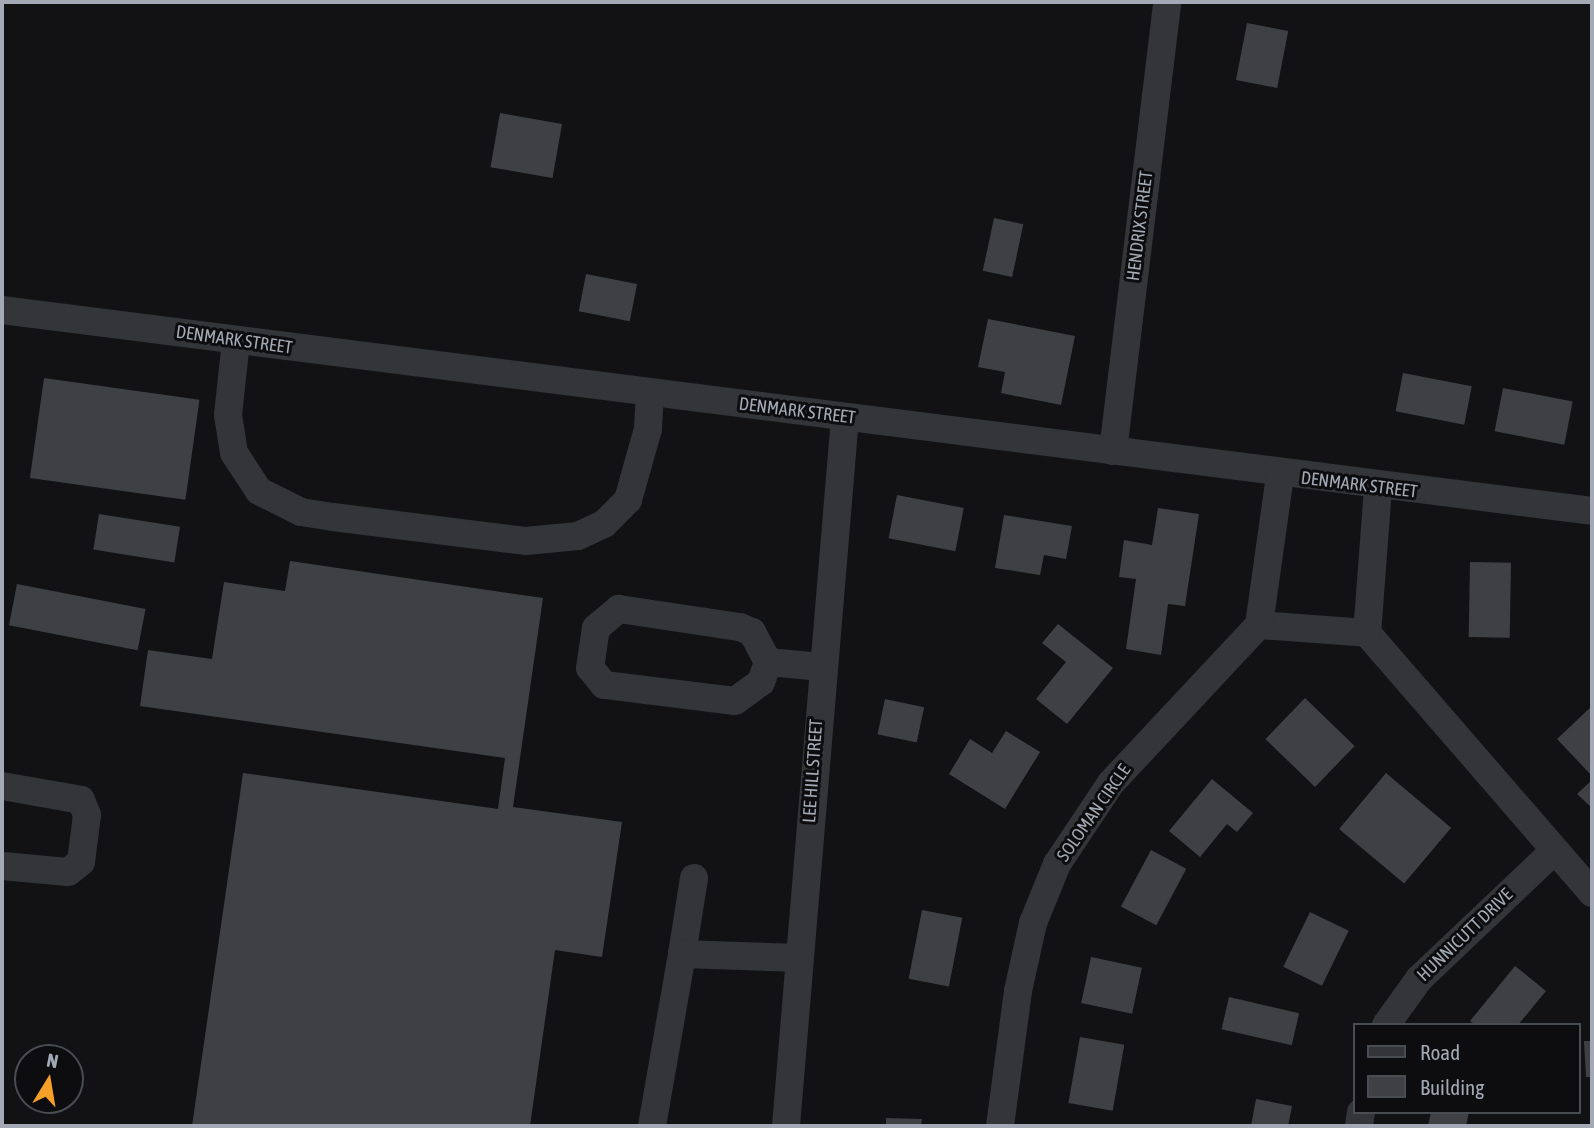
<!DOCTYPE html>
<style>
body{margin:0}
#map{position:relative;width:1594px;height:1128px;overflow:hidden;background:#121214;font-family:"Asap Condensed",sans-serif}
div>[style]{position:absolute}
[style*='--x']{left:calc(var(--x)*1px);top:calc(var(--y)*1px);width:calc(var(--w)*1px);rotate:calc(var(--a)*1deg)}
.building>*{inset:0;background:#3e4044;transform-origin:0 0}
.minor>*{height:28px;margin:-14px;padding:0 14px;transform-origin:14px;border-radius:14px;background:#333539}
span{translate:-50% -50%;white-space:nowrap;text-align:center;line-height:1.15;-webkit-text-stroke:6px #0d0d0f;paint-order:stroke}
.street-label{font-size:18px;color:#a3aab5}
.frame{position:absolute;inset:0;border:4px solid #a3aab5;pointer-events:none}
.legend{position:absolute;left:1353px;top:1023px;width:228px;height:91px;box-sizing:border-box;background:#0d0d0f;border:2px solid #494c51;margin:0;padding:9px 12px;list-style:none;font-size:21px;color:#a3aab5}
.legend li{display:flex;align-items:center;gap:14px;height:35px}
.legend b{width:35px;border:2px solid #494c51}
.north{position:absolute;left:14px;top:1044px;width:70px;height:70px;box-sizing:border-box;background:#0d0d0f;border:2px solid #494c51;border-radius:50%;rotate:11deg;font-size:19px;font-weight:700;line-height:28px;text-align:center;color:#a3aab5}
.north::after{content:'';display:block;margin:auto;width:24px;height:32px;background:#f6a028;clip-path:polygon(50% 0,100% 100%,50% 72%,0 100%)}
</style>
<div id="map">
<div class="building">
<i style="left:1247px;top:23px;width:42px;height:58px;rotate:11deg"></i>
<i style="left:500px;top:113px;width:63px;height:55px;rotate:10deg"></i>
<i style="left:994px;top:218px;width:30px;height:54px;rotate:12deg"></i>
<i style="left:586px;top:274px;width:52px;height:38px;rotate:11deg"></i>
<i style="clip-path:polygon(988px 319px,1075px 336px,1061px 405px,1001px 393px,1005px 372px,978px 367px)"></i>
<i style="left:1403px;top:373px;width:70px;height:39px;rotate:11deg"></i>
<i style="left:44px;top:378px;width:157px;height:101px;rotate:8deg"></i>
<i style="left:1503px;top:388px;width:71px;height:44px;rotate:11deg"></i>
<i style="left:897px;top:495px;width:68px;height:44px;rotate:11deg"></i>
<i style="clip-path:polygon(1158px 508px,1199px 514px,1185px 606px,1168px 604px,1161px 655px,1126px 649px,1136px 579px,1119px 577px,1124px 540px,1152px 545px)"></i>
<i style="left:99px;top:514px;width:82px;height:36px;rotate:9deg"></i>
<i style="clip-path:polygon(1004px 515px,1072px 526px,1066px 559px,1044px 555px,1040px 575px,995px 568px)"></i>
<i style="clip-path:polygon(290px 561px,543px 598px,513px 807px,622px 822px,602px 957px,555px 950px,530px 1126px,192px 1126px,243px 773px,498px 809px,505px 758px,140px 706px,148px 650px,212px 659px,224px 582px,285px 591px)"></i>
<i style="left:1470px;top:562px;width:41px;height:75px;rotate:1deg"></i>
<i style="left:17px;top:584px;width:131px;height:42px;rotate:11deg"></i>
<i style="clip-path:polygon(1058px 624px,1113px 668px,1067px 724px,1036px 699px,1066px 662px,1042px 643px)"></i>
<i style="left:1305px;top:698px;width:69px;height:57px;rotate:44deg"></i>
<i style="left:885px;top:699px;width:40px;height:36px;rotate:12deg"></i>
<i style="clip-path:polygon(1592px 706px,1592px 776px,1557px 739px)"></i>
<i style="clip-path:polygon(1006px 731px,1040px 752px,1005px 809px,949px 774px,970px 739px,992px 753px)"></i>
<i style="left:1386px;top:773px;width:85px;height:73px;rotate:40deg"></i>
<i style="clip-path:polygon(1212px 779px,1253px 813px,1237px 832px,1227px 824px,1200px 857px,1169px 831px)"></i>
<i style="clip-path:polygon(1592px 780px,1592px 806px,1591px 807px,1577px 794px)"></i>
<i style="left:1151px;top:850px;width:40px;height:64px;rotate:28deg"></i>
<i style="left:922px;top:910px;width:41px;height:70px;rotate:11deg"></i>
<i style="left:1310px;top:912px;width:43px;height:61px;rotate:26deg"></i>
<i style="left:1091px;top:957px;width:52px;height:47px;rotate:12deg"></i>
<i style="clip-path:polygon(1515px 966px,1546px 991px,1518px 1025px,1475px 1025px,1470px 1021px)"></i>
<i style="left:1229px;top:997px;width:72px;height:33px;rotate:13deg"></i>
<i style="left:1080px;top:1037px;width:45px;height:67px;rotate:10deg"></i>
<i style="clip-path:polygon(1584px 1041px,1592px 1041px,1592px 1077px,1586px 1077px)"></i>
<i style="clip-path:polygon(1256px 1099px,1292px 1106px,1288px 1126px,1251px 1126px)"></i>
<i style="clip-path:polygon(1431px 1112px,1469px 1112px,1466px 1126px,1428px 1126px)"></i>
<i style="clip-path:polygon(886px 1118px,922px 1119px,921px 1126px,886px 1126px)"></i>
</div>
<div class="minor">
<i style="--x:2;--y:310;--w:1603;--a:7.2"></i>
<i style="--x:236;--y:341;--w:74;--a:96.2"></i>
<i style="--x:228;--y:415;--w:38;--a:81"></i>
<i style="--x:234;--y:453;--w:45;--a:56.7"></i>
<i style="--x:259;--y:491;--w:47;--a:26.6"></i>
<i style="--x:301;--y:512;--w:32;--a:9"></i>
<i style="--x:333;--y:517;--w:194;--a:7.1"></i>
<i style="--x:526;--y:541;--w:52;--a:-5.5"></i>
<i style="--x:578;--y:536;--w:29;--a:-25"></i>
<i style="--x:604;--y:524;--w:34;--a:-45"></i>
<i style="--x:628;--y:500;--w:74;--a:-74.3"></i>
<i style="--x:648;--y:429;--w:36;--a:-87"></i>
<i style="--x:1113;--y:451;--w:452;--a:-83.1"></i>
<i style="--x:1378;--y:488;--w:145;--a:94.3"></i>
<i style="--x:1367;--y:633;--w:344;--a:49.1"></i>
<i style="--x:1259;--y:625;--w:108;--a:4.2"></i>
<i style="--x:768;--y:662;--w:21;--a:109"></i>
<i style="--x:761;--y:682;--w:32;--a:144"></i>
<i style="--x:735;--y:701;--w:132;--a:-173"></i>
<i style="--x:604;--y:685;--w:22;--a:-129"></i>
<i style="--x:590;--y:668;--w:40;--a:-81.5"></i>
<i style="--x:596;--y:628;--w:30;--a:-40"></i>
<i style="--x:619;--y:609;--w:122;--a:8.5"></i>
<i style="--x:740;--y:627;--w:13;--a:23"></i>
<i style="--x:752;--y:632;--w:34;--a:62"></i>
<i style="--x:768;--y:662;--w:54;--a:5.3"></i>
<i style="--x:2;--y:786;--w:80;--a:10"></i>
<i style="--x:81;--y:800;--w:16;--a:68"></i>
<i style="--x:87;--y:815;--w:47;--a:97.3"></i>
<i style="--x:81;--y:862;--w:16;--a:142"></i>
<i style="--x:68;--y:872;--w:66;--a:-174.8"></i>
<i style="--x:682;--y:954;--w:77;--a:-81"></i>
<i style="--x:1386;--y:1025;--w:57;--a:-54.3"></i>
<i style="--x:1419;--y:979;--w:185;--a:-43.5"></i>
<i style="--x:652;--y:1126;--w:175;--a:-80.1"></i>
<i style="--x:682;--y:954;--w:117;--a:2"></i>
<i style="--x:786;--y:1126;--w:711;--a:-85.24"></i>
<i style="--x:1000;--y:1126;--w:136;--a:-82.4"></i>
<i style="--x:1018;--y:991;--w:70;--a:-77.6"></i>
<i style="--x:1033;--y:923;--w:64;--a:-67.9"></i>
<i style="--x:1057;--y:864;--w:97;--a:-56.3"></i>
<i style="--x:1111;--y:783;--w:216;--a:-46.9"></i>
<i style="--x:1259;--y:625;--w:151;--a:-82"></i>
<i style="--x:1359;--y:1126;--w:14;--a:-82"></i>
</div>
<div class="street-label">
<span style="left:1140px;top:226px;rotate:-83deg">HENDRIX STREET</span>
<span style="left:234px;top:340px;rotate:8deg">DENMARK STREET</span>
<span style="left:797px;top:411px;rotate:7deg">DENMARK STREET</span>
<span style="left:1359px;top:485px;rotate:7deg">DENMARK STREET</span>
<span style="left:813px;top:771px;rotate:-86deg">LEE HILL STREET</span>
<span style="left:1094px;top:813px;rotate:-55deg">SOLOMAN CIRCLE</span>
<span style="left:1465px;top:935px;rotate:-44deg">HUNNICUTT DRIVE</span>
</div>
<div class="frame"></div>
<ul class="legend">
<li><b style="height:9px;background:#333539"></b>Road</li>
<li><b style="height:19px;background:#3e4044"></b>Building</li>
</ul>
<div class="north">N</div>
</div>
